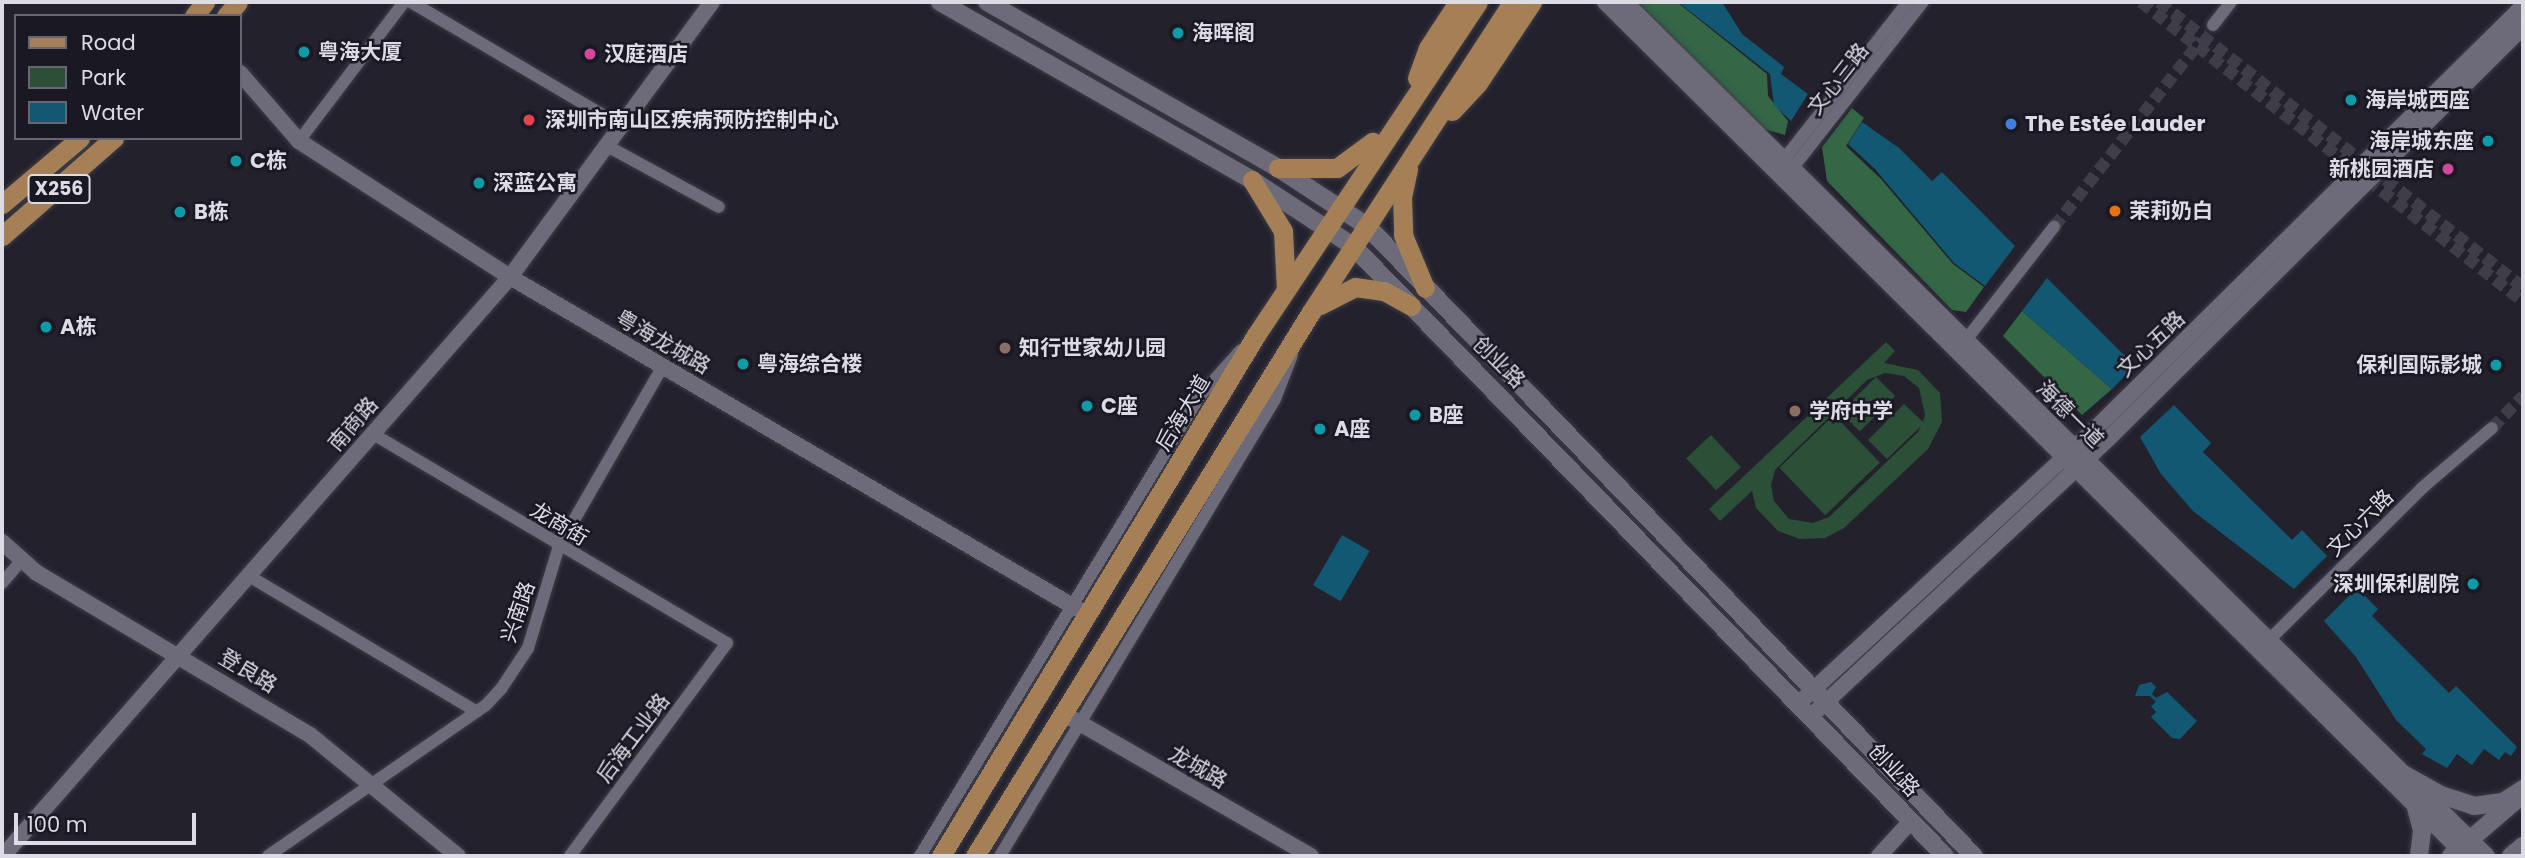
<!DOCTYPE html>
<meta charset="utf-8">
<style>
body{margin:0}
#map{position:relative;width:2525px;height:858px;overflow:hidden;background:#23212c;font-family:Poppins,"Noto Sans SC",sans-serif}
div>[style]{position:absolute}
[style*='--x']{left:calc(var(--x)*1px);top:calc(var(--y)*1px);width:calc(var(--w)*1px);rotate:calc(var(--a)*1deg)}
.green>*{inset:0;background:#2b5037;transform-origin:0 0}
.forest>*{inset:0;background:#336745}
.water>*{inset:0;background:#135873;transform-origin:0 0}
.minor-tunnel>*{height:12px;margin-top:-6px;transform-origin:0;background:repeating-linear-gradient(90deg,#3f3d48 0 12px,transparent 0 18px)}
.roads{filter:drop-shadow(0 0 2px #3f3d47) drop-shadow(0 0 2px #3f3d47)}
.minor>*{height:12px;margin:-6px;padding:0 6px;transform-origin:6px;border-radius:6px;background:#6d6b79}
.tertiary>*{height:16px;margin:-8px;padding:0 8px;transform-origin:8px;border-radius:8px;background:#6d6b79}
.secondary>*{height:18px;margin:-9px;padding:0 9px;transform-origin:9px;border-radius:9px;background:#6d6b79}
.primary>*{height:19px;margin:-9.5px;padding:0 9.5px;transform-origin:9.5px;border-radius:9.5px;background:#a58057}
.dots>*{width:19px;height:19px;translate:-50% -50%;box-sizing:border-box;border:4px solid #1a1823;border-radius:50%}
span{translate:-50% -50%;white-space:nowrap;text-align:center;line-height:1.15;-webkit-text-stroke:5px #1a1823;paint-order:stroke}
.shield-label span{padding:2px 5px;background:#1a1823;border:2px solid;border-radius:5px;-webkit-text-stroke-width:0}
.shield-label{font-size:19px;color:#dddce4;font-weight:700}
.poi-label{font-size:21px;color:#dddce4;font-weight:700}
.left{translate:0 -50%;text-align:left}
.right{translate:-100% -50%;text-align:right}
.street-label{font-size:21px;color:#dddce4}
.frame{position:absolute;inset:0;border:4px solid #dddce4;pointer-events:none}
.legend{position:absolute;left:14px;top:14px;width:228px;height:126px;box-sizing:border-box;background:#1a1823;border:2px solid #686670;margin:0;padding:9px 12px;list-style:none;font-size:21px;color:#dddce4}
.legend li{display:flex;align-items:center;gap:14px;height:35px}
.legend b{width:35px;border:2px solid #686670}
.scale{position:absolute;left:14px;top:813px;width:182px;height:32px;box-sizing:border-box;border:4px solid #dddce4;border-top:0;padding-left:9px;font-size:21px;line-height:24px;white-space:nowrap;color:#dddce4;-webkit-text-stroke:5px #1a1823;paint-order:stroke}
</style>
<div id="map">
<div class="green">
<i style="clip-path:polygon(evenodd,1886px 342px,1895px 351px,1884px 363px,1918px 370px,1940px 393px,1942px 422px,1928px 449px,1844px 528px,1825px 538px,1800px 539px,1778px 531px,1756px 508px,1752px 491px,1720px 521px,1709px 509px,1886px 342px,1885px 373px,1904px 376px,1919px 388px,1925px 415px,1923px 422px,1904px 404px,1868px 440px,1887px 459px,1921px 426px,1918px 432px,1829px 517px,1813px 523px,1789px 519px,1774px 501px,1771px 485px,1775px 470px,1867px 380px,1885px 373px)"></i>
<i style="left:1876px;top:377px;width:27px;height:50px;rotate:45deg"></i>
<i style="left:1834px;top:415px;width:66px;height:76px;rotate:46deg"></i>
<i style="left:1711px;top:435px;width:44px;height:34px;rotate:47deg"></i>
</div>
<div class="forest">
<i style="clip-path:polygon(1634px 2px,1677px 2px,1767px 74px,1768px 96px,1788px 121px,1785px 135px,1760px 128px)"></i>
<i style="clip-path:polygon(1852px 108px,1864px 118px,1846px 146px,1881px 179px,1953px 264px,1984px 287px,1966px 312px,1952px 310px,1827px 181px,1822px 147px)"></i>
<i style="clip-path:polygon(2022px 311px,2112px 389px,2082px 415px,2003px 336px)"></i>
</div>
<div class="water">
<i style="clip-path:polygon(1678px 2px,1722px 2px,1742px 34px,1784px 67px,1781px 74px,1808px 94px,1791px 121px,1774px 105px,1770px 74px)"></i>
<i style="clip-path:polygon(1862px 122px,1899px 148px,1932px 181px,1942px 172px,2015px 246px,1985px 286px,1954px 263px,1875px 169px,1848px 144px)"></i>
<i style="clip-path:polygon(2047px 278px,2135px 366px,2112px 389px,2022px 311px)"></i>
<i style="clip-path:polygon(2174px 405px,2211px 443px,2203px 452px,2292px 540px,2302px 530px,2327px 556px,2294px 589px,2193px 511px,2161px 474px,2140px 437px)"></i>
<i style="left:1342px;top:535px;width:32px;height:58px;rotate:30deg"></i>
<i style="clip-path:polygon(2357px 588px,2378px 609px,2372px 616px,2449px 693px,2456px 686px,2517px 747px,2511px 756px,2505px 752px,2499px 760px,2484px 749px,2472px 765px,2457px 754px,2447px 768px,2422px 754px,2426px 749px,2396px 720px,2356px 657px,2324px 621px)"></i>
<i style="clip-path:polygon(2151px 682px,2156px 687px,2152px 694px,2156px 698px,2167px 692px,2197px 721px,2180px 739px,2172px 738px,2151px 717px,2156px 712px,2151px 706px,2156px 702px,2150px 696px,2135px 696px,2139px 685px)"></i>
</div>
<div class="minor-tunnel">
<i style="--x:2141;--y:2;--w:486;--a:38.1"></i>
<i style="--x:2159;--y:2;--w:462;--a:38.1"></i>
<i style="--x:2054;--y:227;--w:238;--a:-51.8"></i>
<i style="--x:2492;--y:428;--w:45;--a:-45.9"></i>
</div>
<div class="roads">
<div class="minor">
<i style="--x:411;--y:2;--w:246;--a:30.5"></i>
<i style="--x:2213;--y:25;--w:29;--a:-52"></i>
<i style="--x:299;--y:141;--w:174;--a:-52.9"></i>
<i style="--x:609;--y:147;--w:125;--a:28.6"></i>
<i style="--x:1778;--y:167;--w:210;--a:-51.8"></i>
<i style="--x:1788;--y:174;--w:219;--a:-51.9"></i>
<i style="--x:1962;--y:345;--w:150;--a:-52.1"></i>
<i style="--x:373;--y:434;--w:411;--a:30.6"></i>
<i style="--x:727;--y:643;--w:265;--a:126.4"></i>
<i style="--x:249;--y:576;--w:265;--a:30.8"></i>
<i style="--x:2;--y:583;--w:29;--a:-49"></i>
<i style="--x:2264;--y:645;--w:223;--a:-44.8"></i>
<i style="--x:2422;--y:488;--w:92;--a:-40.6"></i>
<i style="--x:268;--y:856;--w:265;--a:-34.7"></i>
<i style="--x:486;--y:705;--w:22;--a:-47"></i>
<i style="--x:501;--y:689;--w:49;--a:-56.6"></i>
<i style="--x:528;--y:648;--w:107;--a:-73.1"></i>
<i style="--x:559;--y:546;--w:208;--a:-60"></i>
<i style="--x:920;--y:856;--w:537;--a:-58.71"></i>
<i style="--x:1199;--y:397;--w:63;--a:-48.2"></i>
<i style="--x:1000;--y:856;--w:533;--a:-58.96"></i>
<i style="--x:1275;--y:399;--w:47;--a:-68.9"></i>
</div>
<div class="tertiary">
<i style="--x:1605;--y:2;--w:1213;--a:44.77"></i>
<i style="--x:1625;--y:2;--w:1213;--a:44.73"></i>
<i style="--x:240;--y:73;--w:90;--a:49.1"></i>
<i style="--x:299;--y:141;--w:251;--a:32.8"></i>
<i style="--x:510;--y:277;--w:670;--a:30.32"></i>
<i style="--x:2;--y:542;--w:47;--a:41.5"></i>
<i style="--x:37;--y:573;--w:317;--a:30.7"></i>
<i style="--x:310;--y:735;--w:191;--a:39.3"></i>
<i style="--x:1799;--y:703;--w:403;--a:-42.8"></i>
<i style="--x:2095;--y:429;--w:602;--a:-44.66"></i>
<i style="--x:1064;--y:714;--w:285;--a:29.9"></i>
<i style="--x:1811;--y:716;--w:408;--a:-43"></i>
<i style="--x:2109;--y:438;--w:583;--a:-44.79"></i>
<i style="--x:3;--y:856;--w:770;--a:-48.79"></i>
<i style="--x:510;--y:277;--w:341;--a:-53.7"></i>
<i style="--x:1879;--y:856;--w:46;--a:-47.6"></i>
</div>
<div class="secondary">
<i style="--x:940;--y:2;--w:359;--a:29.7"></i>
<i style="--x:1252;--y:180;--w:121;--a:33.2"></i>
<i style="--x:1353;--y:246;--w:850;--a:45.86"></i>
<i style="--x:987;--y:2;--w:335;--a:29.7"></i>
<i style="--x:1278;--y:168;--w:106;--a:33.1"></i>
<i style="--x:1367;--y:226;--w:875;--a:46.07"></i>
<i style="--x:2403;--y:774;--w:43;--a:28.9"></i>
<i style="--x:2441;--y:795;--w:35;--a:18"></i>
<i style="--x:2474;--y:806;--w:29;--a:-8"></i>
<i style="--x:2503;--y:802;--w:24;--a:-33"></i>
<i style="--x:2415;--y:804;--w:28;--a:75"></i>
<i style="--x:2422;--y:831;--w:25;--a:97"></i>
<i style="--x:2451;--y:856;--w:86;--a:-40.7"></i>
<i style="--x:2511;--y:856;--w:16;--a:-40"></i>
</div>
<div class="primary">
<i style="--x:194;--y:16;--w:18;--a:-52"></i>
<i style="--x:226;--y:16;--w:18;--a:-49"></i>
<i style="--x:1417;--y:78;--w:32;--a:-70"></i>
<i style="--x:1428;--y:48;--w:55;--a:-56.9"></i>
<i style="--x:1452;--y:111;--w:38;--a:-47"></i>
<i style="--x:1478;--y:83;--w:97;--a:-56.3"></i>
<i style="--x:1278;--y:168;--w:59;--a:0"></i>
<i style="--x:1337;--y:168;--w:44;--a:-36.6"></i>
<i style="--x:1408;--y:169;--w:29;--a:102"></i>
<i style="--x:1402;--y:197;--w:38;--a:88"></i>
<i style="--x:1403;--y:235;--w:57;--a:67.5"></i>
<i style="--x:1252;--y:180;--w:60;--a:58.7"></i>
<i style="--x:1283;--y:231;--w:59;--a:87.1"></i>
<i style="--x:2;--y:204;--w:102;--a:-40.2"></i>
<i style="--x:2;--y:236;--w:149;--a:-41.2"></i>
<i style="--x:1320;--y:305;--w:39;--a:-27"></i>
<i style="--x:1355;--y:287;--w:29;--a:8"></i>
<i style="--x:1384;--y:291;--w:31;--a:29"></i>
<i style="--x:941;--y:856;--w:609;--a:-58.84"></i>
<i style="--x:1256;--y:335;--w:400;--a:-56.3"></i>
<i style="--x:975;--y:856;--w:639;--a:-58.3"></i>
<i style="--x:1311;--y:312;--w:369;--a:-57"></i>
</div>
</div>
<div class="dots">
<i style="left:1178px;top:33px;background:#0f9aa8"></i>
<i style="left:304px;top:52px;background:#0f9aa8"></i>
<i style="left:590px;top:54px;background:#d1479c"></i>
<i style="left:2351px;top:100px;background:#0f9aa8"></i>
<i style="left:529px;top:120px;background:#e0444e"></i>
<i style="left:2011px;top:124px;background:#3f7fe0"></i>
<i style="left:2488px;top:141px;background:#0f9aa8"></i>
<i style="left:236px;top:161px;background:#0f9aa8"></i>
<i style="left:2448px;top:169px;background:#d1479c"></i>
<i style="left:479px;top:183px;background:#0f9aa8"></i>
<i style="left:2115px;top:211px;background:#e8710a"></i>
<i style="left:180px;top:212px;background:#0f9aa8"></i>
<i style="left:46px;top:327px;background:#0f9aa8"></i>
<i style="left:1005px;top:348px;background:#8d6e63"></i>
<i style="left:743px;top:364px;background:#0f9aa8"></i>
<i style="left:2496px;top:365px;background:#0f9aa8"></i>
<i style="left:1087px;top:406px;background:#0f9aa8"></i>
<i style="left:1795px;top:411px;background:#8d6e63"></i>
<i style="left:1415px;top:415px;background:#0f9aa8"></i>
<i style="left:1320px;top:429px;background:#0f9aa8"></i>
<i style="left:2473px;top:584px;background:#0f9aa8"></i>
</div>
<div class="shield-label">
<span style="left:59px;top:189px">X256</span>
</div>
<div class="poi-label">
<span class="left" style="left:1192px;top:33px">海晖阁</span>
<span class="left" style="left:318px;top:52px">粤海大厦</span>
<span class="left" style="left:604px;top:54px">汉庭酒店</span>
<span class="left" style="left:2365px;top:100px">海岸城西座</span>
<span class="left" style="left:545px;top:120px">深圳市南山区疾病预防控制中心</span>
<span class="left" style="left:2025px;top:124px">The Estée Lauder</span>
<span class="right" style="left:2474px;top:141px">海岸城东座</span>
<span class="left" style="left:250px;top:161px">C栋</span>
<span class="right" style="left:2434px;top:169px">新桃园酒店</span>
<span class="left" style="left:493px;top:183px">深蓝公寓</span>
<span class="left" style="left:2129px;top:211px">茉莉奶白</span>
<span class="left" style="left:194px;top:212px">B栋</span>
<span class="left" style="left:60px;top:327px">A栋</span>
<span class="left" style="left:1019px;top:348px">知行世家幼儿园</span>
<span class="left" style="left:757px;top:364px">粤海综合楼</span>
<span class="right" style="left:2482px;top:365px">保利国际影城</span>
<span class="left" style="left:1101px;top:406px">C座</span>
<span class="left" style="left:1809px;top:411px">学府中学</span>
<span class="left" style="left:1429px;top:415px">B座</span>
<span class="left" style="left:1334px;top:429px">A座</span>
<span class="right" style="left:2459px;top:584px">深圳保利剧院</span>
</div>
<div class="street-label">
<span style="left:1838px;top:79px;rotate:-52deg">文心三路</span>
<span style="left:663px;top:342px;rotate:30deg">粤海龙城路</span>
<span style="left:2151px;top:344px;rotate:-44deg">文心五路</span>
<span style="left:1499px;top:362px;rotate:45deg">创业路</span>
<span style="left:1183px;top:413px;rotate:-59deg">后海大道</span>
<span style="left:2070px;top:414px;rotate:45deg">海德一道</span>
<span style="left:353px;top:424px;rotate:-49deg">南商路</span>
<span style="left:2360px;top:523px;rotate:-45deg">文心六路</span>
<span style="left:559px;top:524px;rotate:31deg">龙商街</span>
<span style="left:518px;top:612px;rotate:-71deg">兴南路</span>
<span style="left:248px;top:671px;rotate:31deg">登良路</span>
<span style="left:633px;top:738px;rotate:-53deg">后海工业路</span>
<span style="left:1198px;top:767px;rotate:30deg">龙城路</span>
<span style="left:1894px;top:770px;rotate:47deg">创业路</span>
</div>
<div class="frame"></div>
<ul class="legend">
<li><b style="height:9px;background:#a58057"></b>Road</li>
<li><b style="height:19px;background:#2b5037"></b>Park</li>
<li><b style="height:19px;background:#135873"></b>Water</li>
</ul>
<div class="scale">100 m</div>
</div>
